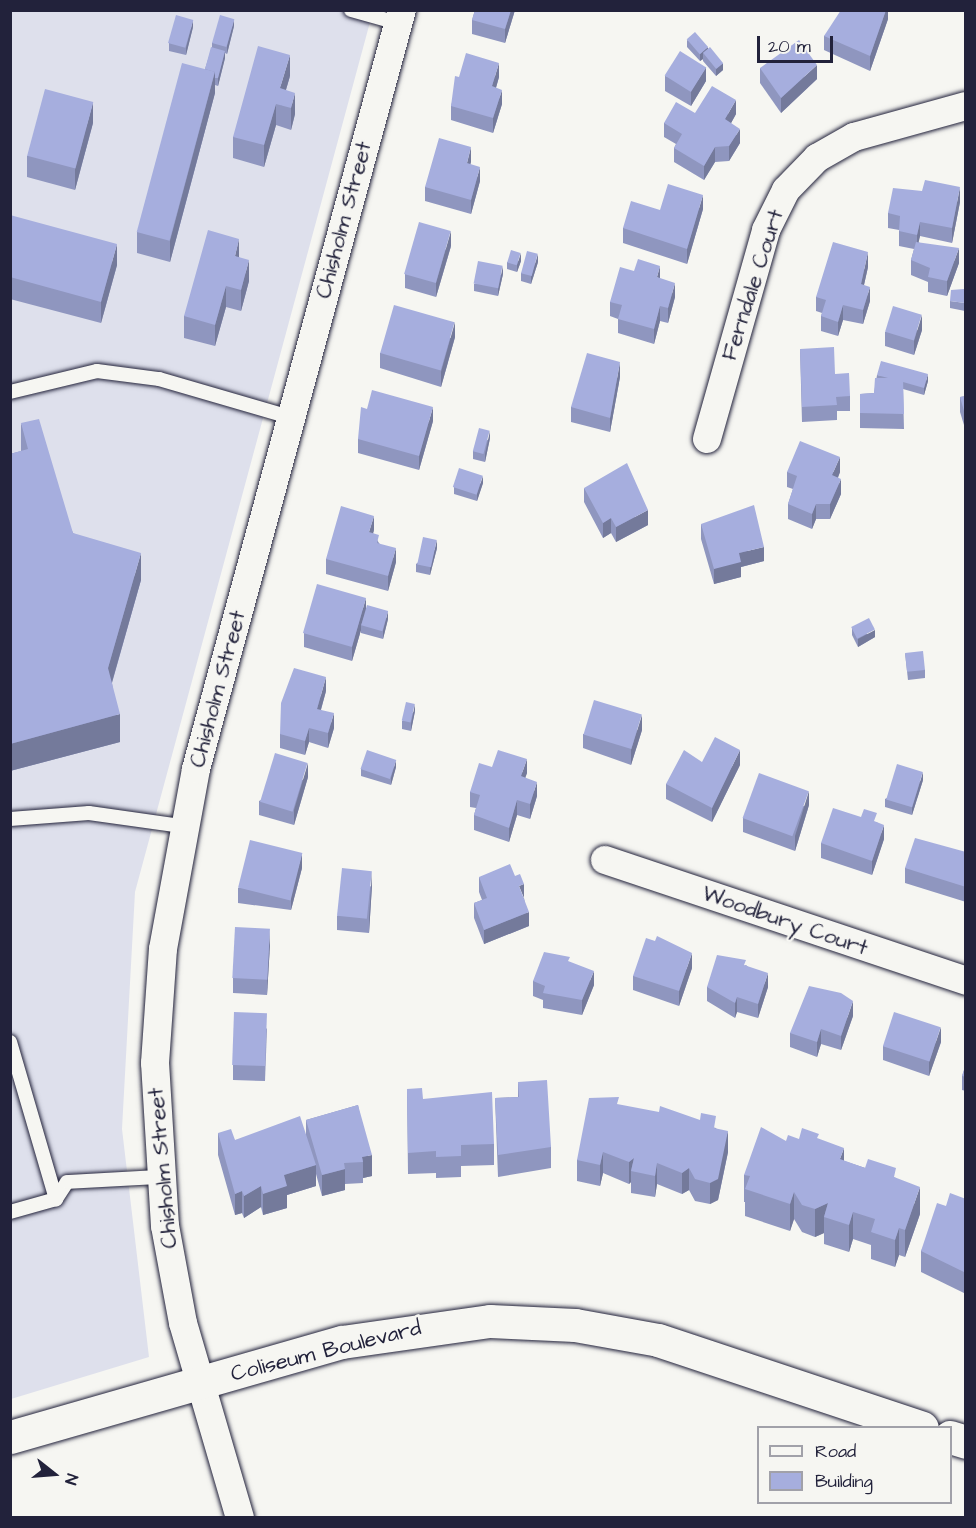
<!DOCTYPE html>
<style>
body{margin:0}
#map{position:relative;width:976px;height:1528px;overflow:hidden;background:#f6f6f2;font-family:"Architects Daughter",sans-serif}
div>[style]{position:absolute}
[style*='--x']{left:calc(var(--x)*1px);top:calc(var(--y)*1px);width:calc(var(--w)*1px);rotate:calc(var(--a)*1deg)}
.built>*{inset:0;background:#dee0ec}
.roads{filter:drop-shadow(0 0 2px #22223b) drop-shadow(0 0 2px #22223b)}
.lane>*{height:14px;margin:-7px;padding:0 7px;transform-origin:7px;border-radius:7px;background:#f6f6f2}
.street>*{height:28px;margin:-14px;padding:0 14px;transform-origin:14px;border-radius:14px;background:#f6f6f2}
.secondary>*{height:33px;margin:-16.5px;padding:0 16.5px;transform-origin:16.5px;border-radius:16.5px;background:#f6f6f2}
.wall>*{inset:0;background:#8f96bf}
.shaded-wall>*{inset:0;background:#747a9b;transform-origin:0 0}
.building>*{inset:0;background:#a6aede;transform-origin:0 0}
span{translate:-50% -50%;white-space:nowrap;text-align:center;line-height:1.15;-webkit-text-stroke:5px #f6f6f2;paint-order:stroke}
.street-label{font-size:22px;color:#22223b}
.frame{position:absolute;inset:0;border:12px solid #22223b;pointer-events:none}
.legend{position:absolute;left:757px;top:1426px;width:195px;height:78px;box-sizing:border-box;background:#f6f6f2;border:2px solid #a1a1a9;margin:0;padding:8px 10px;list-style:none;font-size:18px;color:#22223b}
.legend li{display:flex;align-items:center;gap:12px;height:30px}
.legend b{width:30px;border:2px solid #a1a1a9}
.north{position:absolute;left:24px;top:1444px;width:60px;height:60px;-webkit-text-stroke:4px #f6f6f2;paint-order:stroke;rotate:107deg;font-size:16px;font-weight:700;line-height:24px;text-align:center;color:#22223b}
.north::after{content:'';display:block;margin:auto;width:21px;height:27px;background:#22223b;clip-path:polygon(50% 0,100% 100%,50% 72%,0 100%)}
.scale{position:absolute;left:757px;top:36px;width:76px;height:27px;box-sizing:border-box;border:3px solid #22223b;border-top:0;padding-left:8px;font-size:18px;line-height:21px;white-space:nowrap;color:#22223b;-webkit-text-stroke:4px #f6f6f2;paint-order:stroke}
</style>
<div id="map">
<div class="built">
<i style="clip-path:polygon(11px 11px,373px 11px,135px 892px,122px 1129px,149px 1357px,11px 1399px)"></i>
</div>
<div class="roads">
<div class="lane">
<i style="--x:351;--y:10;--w:49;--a:15.5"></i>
<i style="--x:10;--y:392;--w:89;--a:-13.6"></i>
<i style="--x:97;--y:371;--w:63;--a:7.4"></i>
<i style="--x:159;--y:379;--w:136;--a:16.2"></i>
<i style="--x:10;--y:819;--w:79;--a:-4.3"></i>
<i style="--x:89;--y:813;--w:94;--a:8"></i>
<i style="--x:10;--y:1042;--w:164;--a:73.7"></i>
<i style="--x:10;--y:1212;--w:48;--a:-15.8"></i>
<i style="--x:56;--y:1199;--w:20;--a:-57"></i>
<i style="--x:67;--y:1182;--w:93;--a:-3.1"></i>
</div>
<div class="street">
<i style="--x:707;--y:439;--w:217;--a:-74.2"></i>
<i style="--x:766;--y:230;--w:45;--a:-63.4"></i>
<i style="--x:786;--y:190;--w:45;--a:-45.9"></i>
<i style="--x:817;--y:158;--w:43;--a:-29.6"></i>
<i style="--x:854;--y:137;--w:116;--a:-15.5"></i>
<i style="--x:605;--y:860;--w:381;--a:18.5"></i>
<i style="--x:240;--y:1518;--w:203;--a:-106.3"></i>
<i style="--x:183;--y:1323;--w:99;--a:-100.5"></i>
<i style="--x:165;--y:1226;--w:163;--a:-93.5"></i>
<i style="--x:155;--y:1063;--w:114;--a:-86"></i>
<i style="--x:163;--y:949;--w:183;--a:-79.6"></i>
<i style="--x:196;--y:769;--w:786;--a:-74.82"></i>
</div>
<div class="secondary">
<i style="--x:10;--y:1437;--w:345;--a:-16"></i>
<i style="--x:342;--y:1342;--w:149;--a:-8.1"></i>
<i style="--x:490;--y:1321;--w:85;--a:2.7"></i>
<i style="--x:575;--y:1325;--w:84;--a:10.2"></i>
<i style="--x:658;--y:1340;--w:278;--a:18.4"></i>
<i style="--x:950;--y:1437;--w:17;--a:17"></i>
</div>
</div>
<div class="wall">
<i style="clip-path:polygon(475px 10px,515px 10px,505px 43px,472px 34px,472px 20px)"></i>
<i style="clip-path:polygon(888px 10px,888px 19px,870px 71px,824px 50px,824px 36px)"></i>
<i style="clip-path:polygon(234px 26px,227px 54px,225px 53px,225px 58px,218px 86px,215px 85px,215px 93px,170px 262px,137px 253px,137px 232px,205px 69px,212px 47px,212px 43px)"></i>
<i style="clip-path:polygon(193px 27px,186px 55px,169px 51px,169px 43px)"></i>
<i style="clip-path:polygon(687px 40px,708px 49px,723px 70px,716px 76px,703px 61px,703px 59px,700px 61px,687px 47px)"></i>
<i style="clip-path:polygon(760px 68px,817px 79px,781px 113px,760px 83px)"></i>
<i style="clip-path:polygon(290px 76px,286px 90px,295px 114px,291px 130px,276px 125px,264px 167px,233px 158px,233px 137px)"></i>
<i style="clip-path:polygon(665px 76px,706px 81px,691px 106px,665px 91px)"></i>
<i style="clip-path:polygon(459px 77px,499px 77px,496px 88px,502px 104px,493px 133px,451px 120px,451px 106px)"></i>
<i style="clip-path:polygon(695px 113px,736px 114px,731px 123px,740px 143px,729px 161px,715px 162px,704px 180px,674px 162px,674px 148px,676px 144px,664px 137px,664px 123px)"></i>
<i style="clip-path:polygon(93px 123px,75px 190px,27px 177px,27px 156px)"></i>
<i style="clip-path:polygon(471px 162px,470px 164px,480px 181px,471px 214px,425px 201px,425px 187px)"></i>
<i style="clip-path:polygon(960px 202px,952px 243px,920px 236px,918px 242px,959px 263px,947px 296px,928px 292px,928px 282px,911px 275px,911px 260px,914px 249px,899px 246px,899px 230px,888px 228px,888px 213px)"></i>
<i style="clip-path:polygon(703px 209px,687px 264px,623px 243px,623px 228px,660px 210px)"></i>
<i style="clip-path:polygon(10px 215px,117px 265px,101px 323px,10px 299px)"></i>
<i style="clip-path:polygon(451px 246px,436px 297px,405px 288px,405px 274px)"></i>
<i style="clip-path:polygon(239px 257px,249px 281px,241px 311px,226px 307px,215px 346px,184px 338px,184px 316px)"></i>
<i style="clip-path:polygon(521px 261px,517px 272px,507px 269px,507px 262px)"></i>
<i style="clip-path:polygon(538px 262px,531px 284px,521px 281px,521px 273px)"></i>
<i style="clip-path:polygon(868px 267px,864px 285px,870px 301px,863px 324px,843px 320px,838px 336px,821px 331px,821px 316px,822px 313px,816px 311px,816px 297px)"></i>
<i style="clip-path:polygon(503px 274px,498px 296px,474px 291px,474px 284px)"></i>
<i style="clip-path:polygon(660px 279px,675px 297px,668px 323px,660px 321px,654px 344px,618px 333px,618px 319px,610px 316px,610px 302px)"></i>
<i style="clip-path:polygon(950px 301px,965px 303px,965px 311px,950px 308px)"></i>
<i style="clip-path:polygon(922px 330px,914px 355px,885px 346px,885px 332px)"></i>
<i style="clip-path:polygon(455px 337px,441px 387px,380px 368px,380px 353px)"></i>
<i style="clip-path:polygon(800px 349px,835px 374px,850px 396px,850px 411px,837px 411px,837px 420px,802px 422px)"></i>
<i style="clip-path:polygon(877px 375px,928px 381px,924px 395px,903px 389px,904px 429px,860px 428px,860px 394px,874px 393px)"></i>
<i style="clip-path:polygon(620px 377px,610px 432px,571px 422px,571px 407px)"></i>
<i style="clip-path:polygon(966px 396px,966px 425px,964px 425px,960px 412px,960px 397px)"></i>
<i style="clip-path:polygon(433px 421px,419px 470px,358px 453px,358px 439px)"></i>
<i style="clip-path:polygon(21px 423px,73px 533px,141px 580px,112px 683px,120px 742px,10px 771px,10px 454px,21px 451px)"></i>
<i style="clip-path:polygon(490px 438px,485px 462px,473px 459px,473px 451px)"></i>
<i style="clip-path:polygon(787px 472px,840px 472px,838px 478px,841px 494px,830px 519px,816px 519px,812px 529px,788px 519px,788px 504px,793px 489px,787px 487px)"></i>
<i style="clip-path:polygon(483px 483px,477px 501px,454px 494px,454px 487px)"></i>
<i style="clip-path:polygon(584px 488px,648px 525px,616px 542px,611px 533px,603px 538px,584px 502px)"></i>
<i style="clip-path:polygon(701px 524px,764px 561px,741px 567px,741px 577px,714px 584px,701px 539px)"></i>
<i style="clip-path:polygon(374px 530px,373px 533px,379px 543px,396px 562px,388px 591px,326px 574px,326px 559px)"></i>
<i style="clip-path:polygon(437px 548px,430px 575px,416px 572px,416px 564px)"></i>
<i style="clip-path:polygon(366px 608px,388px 619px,383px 639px,361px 633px,361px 630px,352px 661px,304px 647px,304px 633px)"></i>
<i style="clip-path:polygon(852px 628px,875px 637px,858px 647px,852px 635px)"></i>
<i style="clip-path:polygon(905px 653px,925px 670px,925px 678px,908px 680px)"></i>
<i style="clip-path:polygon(326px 691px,321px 710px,334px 728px,328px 748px,309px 742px,305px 755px,280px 748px,280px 734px)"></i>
<i style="clip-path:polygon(415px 711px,411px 731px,402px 729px,402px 721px)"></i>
<i style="clip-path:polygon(642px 730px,631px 765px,583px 748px,583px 734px)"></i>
<i style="clip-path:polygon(740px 765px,712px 822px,666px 799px,666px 784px)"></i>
<i style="clip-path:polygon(396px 767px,391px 785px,361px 776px,361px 769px)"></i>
<i style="clip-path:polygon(492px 767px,527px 773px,525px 777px,537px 796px,530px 819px,517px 815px,509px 842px,474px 830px,474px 815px,476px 808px,470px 807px,470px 792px)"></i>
<i style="clip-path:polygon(308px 777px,294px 825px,259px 815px,259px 801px)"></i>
<i style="clip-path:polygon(923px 780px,912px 815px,885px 807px,885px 799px)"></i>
<i style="clip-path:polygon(809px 805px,795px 851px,743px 832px,743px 818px)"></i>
<i style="clip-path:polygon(877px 822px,884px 839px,872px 875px,821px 858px,821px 843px)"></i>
<i style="clip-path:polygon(966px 852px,966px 902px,905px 883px,905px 868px)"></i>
<i style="clip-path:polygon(302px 868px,291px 910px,238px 903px,238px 888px)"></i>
<i style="clip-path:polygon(479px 877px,524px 898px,529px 926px,484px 944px,474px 918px,474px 903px,482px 900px,479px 892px)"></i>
<i style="clip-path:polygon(372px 885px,369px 933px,337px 930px,337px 916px)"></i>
<i style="clip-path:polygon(270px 944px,267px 995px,233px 993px,233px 978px)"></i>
<i style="clip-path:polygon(570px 962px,594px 985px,582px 1015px,543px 1008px,543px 1000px,533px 996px,533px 981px)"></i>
<i style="clip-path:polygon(746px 965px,768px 987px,758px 1018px,737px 1012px,735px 1018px,707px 1001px,707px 987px)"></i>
<i style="clip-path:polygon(692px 968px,679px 1006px,633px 990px,633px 976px)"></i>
<i style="clip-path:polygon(853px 1016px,841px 1050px,821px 1044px,817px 1057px,790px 1047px,790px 1033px)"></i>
<i style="clip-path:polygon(267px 1028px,265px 1081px,233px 1080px,233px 1065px)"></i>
<i style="clip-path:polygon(941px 1042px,929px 1076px,883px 1060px,883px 1046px)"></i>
<i style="clip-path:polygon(966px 1064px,966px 1091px,962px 1090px,962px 1076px)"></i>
<i style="clip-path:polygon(518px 1082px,551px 1147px,551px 1168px,498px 1177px,495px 1098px,518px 1097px)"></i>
<i style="clip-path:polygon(407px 1089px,494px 1144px,494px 1165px,461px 1166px,461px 1177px,436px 1178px,436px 1173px,408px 1174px)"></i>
<i style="clip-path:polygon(358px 1105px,372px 1176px,363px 1178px,363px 1183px,345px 1184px,345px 1190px,322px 1196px,316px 1174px,316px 1186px,287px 1195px,287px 1208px,263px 1215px,261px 1207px,244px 1218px,242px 1213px,235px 1215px,218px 1155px,218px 1133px,235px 1140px,306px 1135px,306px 1120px)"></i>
<i style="clip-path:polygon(619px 1105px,716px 1128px,728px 1152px,718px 1200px,710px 1204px,695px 1201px,689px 1190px,682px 1194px,657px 1184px,655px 1197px,631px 1193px,631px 1182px,629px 1184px,603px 1173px,600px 1186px,577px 1181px,577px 1160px)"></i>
<i style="clip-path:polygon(799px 1139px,819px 1139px,844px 1161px,896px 1178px,920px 1214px,905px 1257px,899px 1255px,895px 1267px,871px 1259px,871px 1245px,853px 1239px,849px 1252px,824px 1244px,824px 1233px,815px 1237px,802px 1232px,794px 1219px,790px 1231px,745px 1216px,745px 1202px,744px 1202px,744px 1175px,786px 1141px)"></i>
<i style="clip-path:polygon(966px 1199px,966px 1294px,921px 1272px,921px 1251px,946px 1206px)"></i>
</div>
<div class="shaded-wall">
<i style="clip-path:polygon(511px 10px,515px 10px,505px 43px,505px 29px)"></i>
<i style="clip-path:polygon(886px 10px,888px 10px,888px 19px,870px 71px,870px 56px)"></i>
<i style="clip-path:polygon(234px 19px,234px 26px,227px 54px,227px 46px)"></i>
<i style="clip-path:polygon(193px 20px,193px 27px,186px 55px,186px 48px)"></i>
<i style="clip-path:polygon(708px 47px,708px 54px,703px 53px,703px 59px,700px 61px,700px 54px)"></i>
<i style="clip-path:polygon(225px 51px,225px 58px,218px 86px,218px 78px)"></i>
<i style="clip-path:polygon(290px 55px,290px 76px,281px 106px,280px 88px)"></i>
<i style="clip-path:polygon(499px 63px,499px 77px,492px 101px,492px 86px)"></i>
<i style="clip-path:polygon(723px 63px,723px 70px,716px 76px,716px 68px)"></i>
<i style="clip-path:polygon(817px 65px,817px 79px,781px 113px,781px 98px)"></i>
<i style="clip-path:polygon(706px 67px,706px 81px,691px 106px,691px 91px)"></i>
<i style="clip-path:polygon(215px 72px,215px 93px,170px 262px,170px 241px)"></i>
<i style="clip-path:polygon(502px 90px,502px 104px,493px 133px,493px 118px)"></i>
<i style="clip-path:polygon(295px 93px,295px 114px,291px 130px,291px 108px)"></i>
<i style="clip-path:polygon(736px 100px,736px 114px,725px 134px,725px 119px)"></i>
<i style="clip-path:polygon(93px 102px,93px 123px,75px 190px,75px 169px)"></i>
<i style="clip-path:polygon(276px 104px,276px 125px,264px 167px,264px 145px)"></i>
<i style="clip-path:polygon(740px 129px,740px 143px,729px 161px,729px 146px)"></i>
<i style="clip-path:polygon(471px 147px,471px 162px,467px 177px,467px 163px)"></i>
<i style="clip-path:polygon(715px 147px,715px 162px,704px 180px,704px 166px)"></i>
<i style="clip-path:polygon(480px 167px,480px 181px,471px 214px,471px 200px)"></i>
<i style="clip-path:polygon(960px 187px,960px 202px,952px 243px,952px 228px)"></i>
<i style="clip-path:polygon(703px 195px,703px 209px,687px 264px,687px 249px)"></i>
<i style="clip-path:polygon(920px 222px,920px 236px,917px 250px,917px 235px)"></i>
<i style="clip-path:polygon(451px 231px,451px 246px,436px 297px,436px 283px)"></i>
<i style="clip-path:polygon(239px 239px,239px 260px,235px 256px)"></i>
<i style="clip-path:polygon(117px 244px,117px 265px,101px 323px,101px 302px)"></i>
<i style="clip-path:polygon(959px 248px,959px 263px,947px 296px,947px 281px)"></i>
<i style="clip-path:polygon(868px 252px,868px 267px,861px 298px,861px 284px)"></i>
<i style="clip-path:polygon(521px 253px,521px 261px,517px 272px,517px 265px)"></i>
<i style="clip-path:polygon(538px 254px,538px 262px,531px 284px,531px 277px)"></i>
<i style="clip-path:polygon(249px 260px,249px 281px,241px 311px,241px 290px)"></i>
<i style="clip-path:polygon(503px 266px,503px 274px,498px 296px,498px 289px)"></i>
<i style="clip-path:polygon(660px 266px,660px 280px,657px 277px)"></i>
<i style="clip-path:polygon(675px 283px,675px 297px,668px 323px,668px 308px)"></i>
<i style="clip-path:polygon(226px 286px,226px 307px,215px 346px,215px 325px)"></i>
<i style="clip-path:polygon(870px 287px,870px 301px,863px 324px,863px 310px)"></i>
<i style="clip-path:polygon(843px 305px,843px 320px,838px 336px,838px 322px)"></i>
<i style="clip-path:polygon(660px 306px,660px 321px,654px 344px,654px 329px)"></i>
<i style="clip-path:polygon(922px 315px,922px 330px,914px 355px,914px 341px)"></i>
<i style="clip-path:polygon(455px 322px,455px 337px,441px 387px,441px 372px)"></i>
<i style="clip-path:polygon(620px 362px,620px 377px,610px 432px,610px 418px)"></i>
<i style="clip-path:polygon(928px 374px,928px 381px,924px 395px,924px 388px)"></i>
<i style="clip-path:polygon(433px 407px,433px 421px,419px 470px,419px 456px)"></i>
<i style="left:966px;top:410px;width:15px;height:2px;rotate:90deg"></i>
<i style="clip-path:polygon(490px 431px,490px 438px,485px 462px,485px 454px)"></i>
<i style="clip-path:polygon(840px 457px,840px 472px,832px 490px,832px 475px)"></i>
<i style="clip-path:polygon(483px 476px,483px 483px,477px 501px,477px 494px)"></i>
<i style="clip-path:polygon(841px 479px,841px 494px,830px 519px,830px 504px)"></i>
<i style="clip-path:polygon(816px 504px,816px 519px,812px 529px,812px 514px)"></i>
<i style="clip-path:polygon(648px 510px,648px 525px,616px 542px,616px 527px)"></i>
<i style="clip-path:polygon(374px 516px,374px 530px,369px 547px,369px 532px)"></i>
<i style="clip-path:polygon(611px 518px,611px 533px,603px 538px,603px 523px)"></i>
<i style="clip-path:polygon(437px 540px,437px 548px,430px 575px,430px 568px)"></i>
<i style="clip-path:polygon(764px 547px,764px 561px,741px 567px,741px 577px,714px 584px,714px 569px,739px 553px)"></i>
<i style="clip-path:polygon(396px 548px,396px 562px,388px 591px,388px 576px)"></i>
<i style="clip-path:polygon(141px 553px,141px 580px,108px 696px,108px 668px)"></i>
<i style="clip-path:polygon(366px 598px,366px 612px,361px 625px,361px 630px,352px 661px,352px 646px)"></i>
<i style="clip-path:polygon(388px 611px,388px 619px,383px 639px,383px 631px)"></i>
<i style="clip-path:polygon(875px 630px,875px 637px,858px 647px,858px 639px)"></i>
<i style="clip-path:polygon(326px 677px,326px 691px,317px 723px,317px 709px)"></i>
<i style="clip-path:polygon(415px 704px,415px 711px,411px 731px,411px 724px)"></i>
<i style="clip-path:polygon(334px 713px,334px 728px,328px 748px,328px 733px)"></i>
<i style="clip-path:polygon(120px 714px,120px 742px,10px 771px,10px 744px)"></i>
<i style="clip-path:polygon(642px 715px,642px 730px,631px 765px,631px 750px)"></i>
<i style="clip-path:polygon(309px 728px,309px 742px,305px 755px,305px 741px)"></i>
<i style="clip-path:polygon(740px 750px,740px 765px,712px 822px,712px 808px)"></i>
<i style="clip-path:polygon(527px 759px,527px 773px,521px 790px,521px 776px)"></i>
<i style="clip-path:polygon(396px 760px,396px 767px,391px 785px,391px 778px)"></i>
<i style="clip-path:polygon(308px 763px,308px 777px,294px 825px,294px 810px)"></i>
<i style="clip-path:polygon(923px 772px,923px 780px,912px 815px,912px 808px)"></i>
<i style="clip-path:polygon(537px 782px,537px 796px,530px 819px,530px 804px)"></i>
<i style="clip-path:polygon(809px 791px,809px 805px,795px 851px,795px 836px)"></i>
<i style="clip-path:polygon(517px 800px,517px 815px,509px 842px,509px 828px)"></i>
<i style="clip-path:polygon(884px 825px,884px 839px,872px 875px,872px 861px)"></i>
<i style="clip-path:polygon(302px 853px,302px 868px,291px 910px,291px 895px)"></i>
<i style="clip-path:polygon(372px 871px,372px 885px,369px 933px,369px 918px)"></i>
<i style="clip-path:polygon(524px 884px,524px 898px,519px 886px)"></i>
<i style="clip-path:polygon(529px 912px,529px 926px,484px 944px,484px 930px)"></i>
<i style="clip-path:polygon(270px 929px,270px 944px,267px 995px,267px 980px)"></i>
<i style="clip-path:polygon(692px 953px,692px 968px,679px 1006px,679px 991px)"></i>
<i style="clip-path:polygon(594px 971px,594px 985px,582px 1015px,582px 1000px)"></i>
<i style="clip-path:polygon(768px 973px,768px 987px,758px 1018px,758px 1004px)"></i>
<i style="clip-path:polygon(737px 997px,737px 1012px,735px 1018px,735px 1003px)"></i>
<i style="clip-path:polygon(853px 1001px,853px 1016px,841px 1050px,841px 1036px)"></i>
<i style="clip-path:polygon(941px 1027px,941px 1042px,929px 1076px,929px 1062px)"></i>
<i style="clip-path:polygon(821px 1029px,821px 1044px,817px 1057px,817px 1042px)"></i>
<i style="clip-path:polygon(728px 1131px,728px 1152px,718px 1200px,710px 1204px,710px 1183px)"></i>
<i style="clip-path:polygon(844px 1148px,844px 1175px,840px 1159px)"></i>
<i style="clip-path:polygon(603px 1152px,603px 1173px,600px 1186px,600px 1165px)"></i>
<i style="clip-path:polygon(372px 1155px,372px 1176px,363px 1178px,363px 1162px,362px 1157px)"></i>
<i style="clip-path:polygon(634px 1158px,631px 1171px,631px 1182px,629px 1184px,629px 1162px)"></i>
<i style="clip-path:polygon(657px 1163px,657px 1184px,655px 1197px,655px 1176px)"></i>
<i style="clip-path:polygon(316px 1165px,316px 1186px,287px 1195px,287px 1208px,263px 1215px,263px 1194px,284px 1175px)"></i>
<i style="clip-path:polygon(689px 1168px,689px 1190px,682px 1194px,682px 1173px)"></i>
<i style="clip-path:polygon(345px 1169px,345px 1190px,322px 1196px,322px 1175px)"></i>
<i style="clip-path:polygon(261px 1186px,261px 1207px,244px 1218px,244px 1196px)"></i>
<i style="clip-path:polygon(920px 1187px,920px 1214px,905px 1257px,905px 1230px)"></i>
<i style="clip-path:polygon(242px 1191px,242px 1213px,235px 1215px,235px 1194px)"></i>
<i style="clip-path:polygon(794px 1192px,794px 1219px,790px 1231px,790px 1204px)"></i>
<i style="clip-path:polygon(828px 1203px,824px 1217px,824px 1233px,815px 1237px,815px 1209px)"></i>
<i style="clip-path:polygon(853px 1212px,853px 1239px,849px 1252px,849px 1225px)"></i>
<i style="clip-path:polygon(899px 1228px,899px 1255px,895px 1267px,895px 1240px)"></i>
</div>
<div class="building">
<i style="clip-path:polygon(475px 10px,511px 10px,505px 29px,472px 20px)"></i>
<i style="clip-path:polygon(841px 10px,886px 10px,870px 56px,824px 36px)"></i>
<i style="left:176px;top:15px;width:18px;height:29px;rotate:16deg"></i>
<i style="left:220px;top:15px;width:15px;height:29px;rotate:16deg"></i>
<i style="left:695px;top:32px;width:20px;height:11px;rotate:49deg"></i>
<i style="clip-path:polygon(799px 40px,817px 65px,781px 98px,760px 68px)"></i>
<i style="clip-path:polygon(258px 46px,290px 55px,280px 88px,295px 93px,291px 108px,276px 104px,264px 145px,233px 137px)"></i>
<i style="clip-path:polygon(211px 47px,225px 51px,218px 78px,215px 78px,215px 72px,205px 69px)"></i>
<i style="left:710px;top:47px;width:21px;height:9px;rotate:51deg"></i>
<i style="left:680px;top:51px;width:31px;height:29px;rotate:32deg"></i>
<i style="clip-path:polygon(466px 53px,499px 63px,492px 86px,502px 90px,493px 118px,451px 106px,455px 76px,459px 77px)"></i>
<i style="left:182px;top:63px;width:34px;height:175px;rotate:15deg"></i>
<i style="clip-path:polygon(712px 86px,736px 100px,725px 119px,740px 129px,729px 146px,715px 147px,704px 166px,674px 148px,682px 134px,664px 123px,676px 102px,695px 113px)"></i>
<i style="left:45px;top:89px;width:50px;height:69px;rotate:15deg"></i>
<i style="clip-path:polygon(439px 138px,471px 147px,467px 163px,480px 167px,471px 200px,425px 187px)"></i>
<i style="clip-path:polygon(925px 180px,960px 187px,952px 228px,920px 222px,917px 235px,899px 231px,900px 216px,888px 213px,893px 188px,922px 191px)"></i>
<i style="clip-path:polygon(668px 184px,703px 195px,687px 249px,623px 228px,631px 201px,660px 210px)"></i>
<i style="clip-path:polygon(10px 215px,117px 244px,101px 302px,10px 277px)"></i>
<i style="left:419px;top:222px;width:33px;height:54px;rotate:16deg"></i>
<i style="clip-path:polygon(208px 230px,239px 239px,235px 256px,249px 260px,241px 290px,226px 286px,215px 325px,184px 316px)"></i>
<i style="clip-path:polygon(833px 242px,868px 252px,861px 284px,870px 287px,863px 310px,843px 305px,838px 322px,821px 316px,826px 300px,816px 297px)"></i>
<i style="clip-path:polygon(916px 242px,959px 248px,947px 281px,928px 277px,930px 268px,911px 260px)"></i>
<i style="left:511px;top:250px;width:10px;height:13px;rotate:17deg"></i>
<i style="left:527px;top:251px;width:11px;height:23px;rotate:15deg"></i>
<i style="clip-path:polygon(638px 259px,660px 266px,657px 277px,675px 283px,668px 308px,660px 306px,654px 329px,618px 319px,622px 305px,610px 302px,620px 267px,634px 271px)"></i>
<i style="left:478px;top:261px;width:25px;height:23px;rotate:11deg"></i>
<i style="clip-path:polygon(964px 289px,965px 303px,950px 301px,951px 290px)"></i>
<i style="left:394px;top:305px;width:63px;height:50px;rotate:16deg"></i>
<i style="left:893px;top:306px;width:30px;height:27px;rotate:17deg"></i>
<i style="clip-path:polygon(834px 347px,835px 374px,849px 373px,850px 396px,836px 397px,837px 405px,802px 407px,800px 349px)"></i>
<i style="clip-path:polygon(587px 353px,620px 362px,610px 418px,571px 407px)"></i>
<i style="clip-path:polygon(881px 361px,928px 374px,924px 388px,903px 382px,903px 378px,888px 378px,877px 375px)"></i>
<i style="clip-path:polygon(875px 378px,903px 378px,904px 414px,860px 413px,860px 394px,874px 393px)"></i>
<i style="clip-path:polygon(372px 390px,433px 407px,419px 456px,358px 439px,361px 407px,367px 409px)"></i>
<i style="clip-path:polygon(966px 396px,966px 410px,964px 411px,960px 397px)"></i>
<i style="clip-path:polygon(39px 419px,73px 533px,141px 553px,108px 668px,120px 714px,10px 744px,10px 454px,28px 449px,21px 423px)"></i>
<i style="left:479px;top:428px;width:11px;height:24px;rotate:15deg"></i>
<i style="clip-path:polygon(800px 441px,840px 457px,832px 475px,841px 479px,830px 504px,816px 504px,812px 514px,788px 504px,797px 476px,787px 472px)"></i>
<i style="clip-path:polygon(627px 463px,648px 510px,616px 527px,611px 518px,603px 523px,584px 488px)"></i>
<i style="left:459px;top:468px;width:25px;height:20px;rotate:18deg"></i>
<i style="clip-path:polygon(754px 505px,764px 547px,739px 553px,741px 562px,714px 569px,701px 524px)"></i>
<i style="clip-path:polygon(341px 506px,374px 516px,369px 532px,379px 535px,377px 543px,396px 548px,388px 576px,326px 559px)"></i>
<i style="left:423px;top:537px;width:14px;height:28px;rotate:12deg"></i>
<i style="left:317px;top:584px;width:51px;height:51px;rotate:16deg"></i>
<i style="left:367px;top:605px;width:22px;height:21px;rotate:16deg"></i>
<i style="left:869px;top:618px;width:13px;height:20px;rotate:63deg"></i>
<i style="left:923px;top:651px;width:19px;height:18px;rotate:84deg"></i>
<i style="clip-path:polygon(294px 668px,326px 677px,317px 709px,334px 713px,328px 733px,309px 728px,305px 741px,280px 734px,281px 703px)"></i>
<i style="left:594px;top:700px;width:50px;height:36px;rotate:17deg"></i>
<i style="left:406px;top:702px;width:9px;height:19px;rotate:13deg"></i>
<i style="clip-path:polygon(715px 737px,740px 750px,712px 808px,666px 784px,684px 750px,702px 762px)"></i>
<i style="left:367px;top:750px;width:31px;height:20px;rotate:19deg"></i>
<i style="clip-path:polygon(498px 750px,527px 759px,521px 776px,537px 782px,530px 804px,517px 800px,509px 828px,474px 815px,480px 795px,470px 792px,479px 763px,492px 767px)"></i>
<i style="left:275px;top:753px;width:34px;height:51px;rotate:17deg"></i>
<i style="left:897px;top:764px;width:27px;height:37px;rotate:17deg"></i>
<i style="left:759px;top:773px;width:53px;height:48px;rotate:20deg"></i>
<i style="clip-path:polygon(833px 808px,861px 817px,864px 809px,877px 813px,874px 821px,884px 825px,872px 861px,821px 843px)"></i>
<i style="clip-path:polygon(915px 838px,966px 852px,966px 887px,905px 868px)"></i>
<i style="left:250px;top:840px;width:54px;height:49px;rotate:14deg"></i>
<i style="clip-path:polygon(510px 864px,515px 876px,520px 874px,524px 884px,519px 886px,529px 912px,484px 930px,474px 903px,487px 898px,479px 877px)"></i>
<i style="left:342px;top:868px;width:30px;height:48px;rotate:6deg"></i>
<i style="left:235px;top:927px;width:35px;height:51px;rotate:3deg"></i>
<i style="clip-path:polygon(657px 936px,692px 953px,679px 991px,633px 976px,646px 938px,655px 941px)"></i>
<i style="clip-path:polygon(544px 952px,570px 957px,568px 961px,594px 971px,582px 1000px,543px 993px,545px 986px,533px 981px)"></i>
<i style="clip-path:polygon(717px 955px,746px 960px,744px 965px,768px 973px,758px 1004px,737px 997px,735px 1003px,707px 987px)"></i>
<i style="clip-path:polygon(809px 986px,841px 993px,853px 1001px,841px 1036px,821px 1029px,817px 1042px,790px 1033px)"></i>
<i style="left:234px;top:1012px;width:33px;height:53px;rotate:2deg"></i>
<i style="left:894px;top:1012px;width:49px;height:36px;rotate:18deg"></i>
<i style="clip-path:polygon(966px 1064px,966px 1077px,962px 1076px)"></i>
<i style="clip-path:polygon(547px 1080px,551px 1147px,498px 1155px,495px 1098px,519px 1097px,518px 1082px)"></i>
<i style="clip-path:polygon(422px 1088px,423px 1099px,492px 1092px,494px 1144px,461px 1145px,461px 1156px,436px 1157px,436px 1151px,408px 1153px,407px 1089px)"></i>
<i style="clip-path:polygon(619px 1097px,617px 1104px,659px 1112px,660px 1106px,700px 1120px,701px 1113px,716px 1116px,714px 1128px,728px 1131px,718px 1179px,710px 1183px,695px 1179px,689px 1168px,682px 1173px,657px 1163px,655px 1176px,631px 1171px,634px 1158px,629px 1162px,603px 1152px,600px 1165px,577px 1160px,589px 1098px)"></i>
<i style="clip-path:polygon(358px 1105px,372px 1155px,362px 1157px,363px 1162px,344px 1163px,345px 1169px,322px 1175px,306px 1120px)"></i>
<i style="clip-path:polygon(300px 1116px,316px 1165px,284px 1175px,287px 1186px,263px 1194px,261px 1186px,244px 1196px,242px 1191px,235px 1194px,218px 1133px,231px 1129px,235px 1140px)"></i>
<i style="clip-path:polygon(761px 1127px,786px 1141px,788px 1135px,799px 1139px,802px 1128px,819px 1134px,817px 1138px,844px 1148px,840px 1159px,865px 1168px,868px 1159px,896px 1168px,894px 1177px,920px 1187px,905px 1230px,899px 1228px,895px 1240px,871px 1232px,875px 1219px,853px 1212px,849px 1225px,824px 1217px,828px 1203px,815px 1209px,802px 1205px,794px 1192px,790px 1204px,745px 1189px,750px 1176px,744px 1175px)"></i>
<i style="clip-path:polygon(950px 1193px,966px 1199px,966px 1273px,921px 1251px,937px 1203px,946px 1206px)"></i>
</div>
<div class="street-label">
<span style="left:344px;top:220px;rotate:-75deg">Chisholm Street</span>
<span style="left:753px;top:285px;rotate:-72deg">Ferndale Court</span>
<span style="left:218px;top:689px;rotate:-75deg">Chisholm Street</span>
<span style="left:785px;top:921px;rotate:19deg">Woodbury Court</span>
<span style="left:163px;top:1168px;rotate:-95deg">Chisholm Street</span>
<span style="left:326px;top:1351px;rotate:-14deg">Coliseum Boulevard</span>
</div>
<div class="frame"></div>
<ul class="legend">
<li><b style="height:8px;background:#f6f6f2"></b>Road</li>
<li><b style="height:16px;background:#a6aede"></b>Building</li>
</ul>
<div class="north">N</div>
<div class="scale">20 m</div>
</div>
